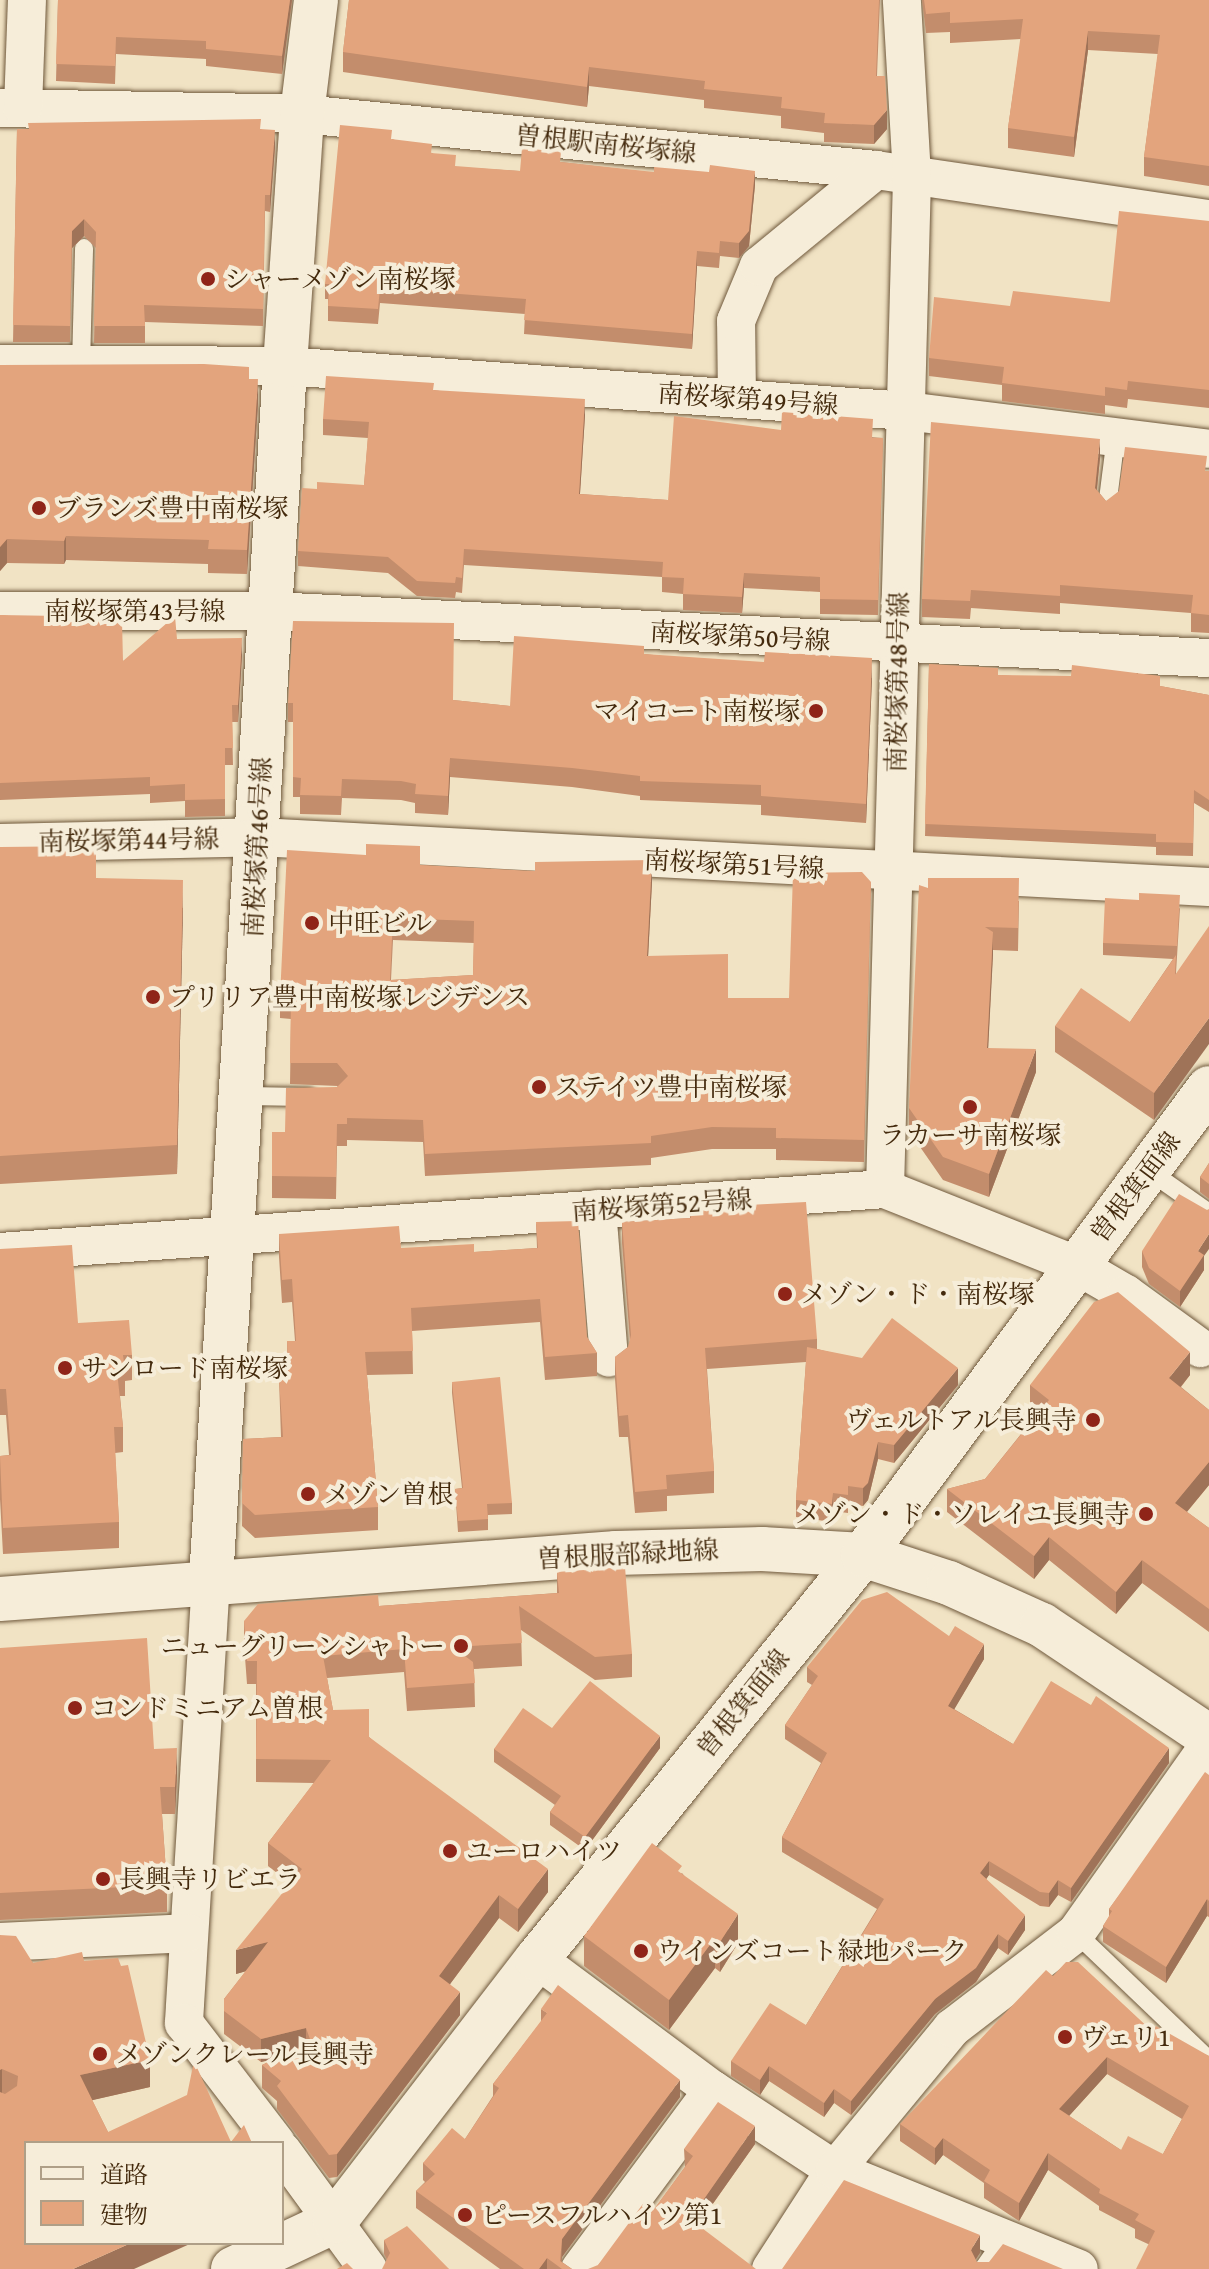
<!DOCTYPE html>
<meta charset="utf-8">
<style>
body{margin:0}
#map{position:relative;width:1209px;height:2269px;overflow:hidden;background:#f1e3c4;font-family:"Gentium Book Plus","Noto Serif JP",serif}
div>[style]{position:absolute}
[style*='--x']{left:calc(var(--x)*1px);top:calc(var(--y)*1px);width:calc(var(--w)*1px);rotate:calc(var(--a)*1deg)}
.roads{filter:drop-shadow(0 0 2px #6f583b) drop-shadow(0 0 2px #6f583b)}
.service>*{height:18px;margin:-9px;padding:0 9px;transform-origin:9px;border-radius:9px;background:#f6edd9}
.minor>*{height:38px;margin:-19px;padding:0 19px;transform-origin:19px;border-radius:19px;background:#f6edd9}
.tertiary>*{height:44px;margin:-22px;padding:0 22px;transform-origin:22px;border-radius:22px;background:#f6edd9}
.wall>*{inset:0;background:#c38d6c}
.shaded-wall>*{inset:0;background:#9f7358;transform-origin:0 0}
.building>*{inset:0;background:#e3a47d}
.dots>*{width:22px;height:22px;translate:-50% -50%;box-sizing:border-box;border:4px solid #f6edd9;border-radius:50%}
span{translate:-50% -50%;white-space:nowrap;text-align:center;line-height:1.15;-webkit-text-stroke:8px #f6edd9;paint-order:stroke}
.street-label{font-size:26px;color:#442a0d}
.poi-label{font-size:26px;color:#442a0d}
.left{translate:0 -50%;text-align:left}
.right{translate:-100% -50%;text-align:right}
.legend{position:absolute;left:24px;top:2141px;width:260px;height:104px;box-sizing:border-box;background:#f6edd9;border:2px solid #af9f87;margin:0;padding:10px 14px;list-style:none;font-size:24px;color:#442a0d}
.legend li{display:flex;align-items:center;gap:16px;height:40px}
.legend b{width:40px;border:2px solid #af9f87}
</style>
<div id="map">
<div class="roads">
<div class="service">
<i style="--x:81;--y:365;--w:117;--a:-88.5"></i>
<i style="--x:1107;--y:507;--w:71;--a:-82.7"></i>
<i style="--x:242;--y:1096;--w:67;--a:0.9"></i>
<i style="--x:1148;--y:1170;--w:75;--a:35.2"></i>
<i style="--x:1076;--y:1933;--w:182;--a:43.7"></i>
<i style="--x:983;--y:2269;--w:37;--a:-55"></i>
</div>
<div class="minor">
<i style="--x:0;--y:108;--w:302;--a:1.1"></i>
<i style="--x:302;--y:114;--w:577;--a:5.57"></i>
<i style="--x:876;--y:170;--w:337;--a:8.4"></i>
<i style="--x:23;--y:108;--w:108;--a:-87.9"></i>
<i style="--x:0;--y:364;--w:285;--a:0.4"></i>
<i style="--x:285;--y:366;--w:623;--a:4.14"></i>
<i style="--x:906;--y:411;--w:305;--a:7.1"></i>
<i style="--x:737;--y:398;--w:77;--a:-90.7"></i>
<i style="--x:736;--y:321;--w:60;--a:-67.3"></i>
<i style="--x:759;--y:266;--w:151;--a:-39.4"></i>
<i style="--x:0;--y:611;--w:271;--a:0"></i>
<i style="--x:271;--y:611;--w:939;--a:2.87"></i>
<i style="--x:0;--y:843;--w:258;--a:-1.3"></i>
<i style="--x:258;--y:837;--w:952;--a:3.01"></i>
<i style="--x:885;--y:1189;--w:1013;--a:-88.47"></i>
<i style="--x:912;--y:176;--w:176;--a:-93.3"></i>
<i style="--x:597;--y:1209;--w:149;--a:85.4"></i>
<i style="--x:0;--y:1252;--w:887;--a:-4.07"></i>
<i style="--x:885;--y:1189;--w:206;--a:21.7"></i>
<i style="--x:1076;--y:1265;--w:58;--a:30.1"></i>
<i style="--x:1126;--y:1294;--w:92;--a:36.1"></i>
<i style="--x:211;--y:1580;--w:444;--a:93.5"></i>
<i style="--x:184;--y:2023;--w:151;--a:52.5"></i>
<i style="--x:0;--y:1942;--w:188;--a:-2.7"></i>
<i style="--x:537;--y:1959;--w:219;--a:36.7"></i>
<i style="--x:713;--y:2090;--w:146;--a:33.3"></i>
<i style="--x:835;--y:2170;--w:263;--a:22.1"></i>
<i style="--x:282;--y:2151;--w:146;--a:53.9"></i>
<i style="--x:580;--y:2269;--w:223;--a:-53.4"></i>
<i style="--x:771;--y:2269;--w:118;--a:-57.1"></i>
<i style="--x:835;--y:2170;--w:184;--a:-50.5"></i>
<i style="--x:952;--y:2028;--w:156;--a:-37.5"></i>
<i style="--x:1076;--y:1933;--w:230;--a:-54.7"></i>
</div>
<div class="tertiary">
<i style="--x:211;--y:1580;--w:1216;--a:-86.51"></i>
<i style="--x:285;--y:366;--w:253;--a:-86.1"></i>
<i style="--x:302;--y:114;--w:115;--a:-83"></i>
<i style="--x:0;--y:1599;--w:618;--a:-4.27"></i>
<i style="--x:616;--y:1553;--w:146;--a:-1.6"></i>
<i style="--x:762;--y:1549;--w:101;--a:3.4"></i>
<i style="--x:863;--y:1555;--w:90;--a:18"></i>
<i style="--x:949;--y:1583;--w:102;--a:24.3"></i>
<i style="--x:1042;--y:1625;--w:201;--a:33.8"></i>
<i style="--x:233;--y:2269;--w:113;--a:-25.2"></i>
<i style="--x:335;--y:2221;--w:331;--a:-52.4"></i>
<i style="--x:537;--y:1959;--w:519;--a:-51.1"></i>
<i style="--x:863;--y:1555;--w:581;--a:-53.47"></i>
</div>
</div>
<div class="wall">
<i style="clip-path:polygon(58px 0,292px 0,282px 74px,206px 66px,206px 59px,116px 54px,115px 84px,56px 81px)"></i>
<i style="clip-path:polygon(349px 0,880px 0,877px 76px,887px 129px,874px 144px,824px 142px,824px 133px,781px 128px,781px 116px,704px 108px,704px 100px,589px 86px,587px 107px,343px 72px,343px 52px)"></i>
<i style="clip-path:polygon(922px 0,1209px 0,1209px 186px,1144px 176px,1144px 157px,1158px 54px,1088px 50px,1074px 157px,1008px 148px,1008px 128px,1021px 39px,950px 43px,950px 32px,926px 33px)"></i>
<i style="clip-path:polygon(17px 129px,261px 129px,275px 147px,270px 212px,265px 211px,263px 326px,145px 322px,145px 343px,94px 343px,96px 248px,84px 236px,72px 248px,70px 342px,13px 342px)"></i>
<i style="clip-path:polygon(392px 139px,432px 153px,456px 167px,520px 171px,561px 162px,755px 185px,749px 246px,739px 258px,720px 256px,719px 268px,697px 266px,692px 349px,524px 334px,525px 314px,380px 303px,378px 324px,328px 321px,328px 299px,325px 299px,325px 284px)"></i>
<i style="clip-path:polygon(1209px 221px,1209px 408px,1128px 399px,1127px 408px,1105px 405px,1105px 414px,1002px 401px,1002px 385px,929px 376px,929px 358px,1010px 306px,1110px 302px)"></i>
<i style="clip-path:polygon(0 365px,249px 379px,258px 403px,247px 574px,208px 573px,208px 564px,66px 560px,64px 564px,7px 563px,0 571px)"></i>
<i style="clip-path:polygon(434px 390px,585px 415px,580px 494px,668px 500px,781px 430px,883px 438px,878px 615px,820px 614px,820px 592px,744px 588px,742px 613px,683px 610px,683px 594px,662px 592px,662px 577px,464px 565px,462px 593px,456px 592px,455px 598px,417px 596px,388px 573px,298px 566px,298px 551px,317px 489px,364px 485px,368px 438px,323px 435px,323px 419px)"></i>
<i style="clip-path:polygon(1100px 458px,1097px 490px,1106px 501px,1209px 471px,1209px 633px,1191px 632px,1191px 613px,1060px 603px,1060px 614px,971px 608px,970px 619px,922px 617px,922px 599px)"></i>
<i style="clip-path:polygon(0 615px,60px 622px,123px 661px,177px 639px,242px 656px,238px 722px,232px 722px,233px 765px,225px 765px,225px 816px,185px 817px,185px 801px,150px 803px,150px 794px,0 800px)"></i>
<i style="clip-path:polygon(644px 654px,872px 678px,866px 823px,761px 815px,761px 805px,640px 800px,640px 796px,572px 787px,450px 777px,448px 815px,415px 813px,415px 803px,401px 800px,342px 798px,341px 815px,300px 814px,300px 797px,293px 797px,293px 722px,288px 722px,288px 703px,453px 700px,510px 706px)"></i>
<i style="clip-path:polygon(929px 664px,998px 675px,1160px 686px,1209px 695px,1209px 812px,1194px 803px,1193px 856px,1156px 855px,1156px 847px,925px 836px)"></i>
<i style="clip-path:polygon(0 847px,96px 878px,183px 908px,177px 1174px,0 1184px)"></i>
<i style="clip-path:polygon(evenodd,420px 865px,652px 882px,648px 956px,728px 998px,789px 998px,871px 882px,864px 1162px,776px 1160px,776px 1149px,712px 1149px,651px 1158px,651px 1165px,425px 1176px,423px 1142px,347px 1140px,347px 1146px,337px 1146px,336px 1199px,272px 1198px,272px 1132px,285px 1132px,338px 1086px,290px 1084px,291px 1019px,280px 1018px,280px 997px,420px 865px,393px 940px,474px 943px,473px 975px,391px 980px,393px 940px)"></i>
<i style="clip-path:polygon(928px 888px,1019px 901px,1018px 951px,993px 950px,988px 1048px,1036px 1072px,989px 1197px,943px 1180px,909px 1131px,909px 1108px)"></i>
<i style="clip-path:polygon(1180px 908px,1176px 973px,1154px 1120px,1055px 1052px,1055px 1026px,1130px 1022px,1173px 959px,1103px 955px,1103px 943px)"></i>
<i style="clip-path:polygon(1209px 1163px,1209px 1199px,1200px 1192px,1200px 1177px)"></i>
<i style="clip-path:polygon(690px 1208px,817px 1339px,817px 1349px,958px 1385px,894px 1463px,878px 1459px,868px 1500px,863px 1506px,848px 1504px,848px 1513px,833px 1511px,832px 1522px,796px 1517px,796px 1500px,806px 1362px,707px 1369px,714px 1471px,714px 1493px,667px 1496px,667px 1511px,635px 1513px,628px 1437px,619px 1437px,615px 1379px,615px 1357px,628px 1347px,630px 1341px,622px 1243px,622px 1222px,690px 1218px)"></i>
<i style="clip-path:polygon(536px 1222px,587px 1337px,597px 1353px,597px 1376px,545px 1380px,540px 1322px,412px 1331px,413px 1374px,367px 1375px,378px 1507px,378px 1530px,255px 1538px,242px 1526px,243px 1439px,281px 1437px,279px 1379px,288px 1378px,287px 1341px,295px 1341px,292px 1302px,282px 1303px,279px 1257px,279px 1234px,401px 1248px,474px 1252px,537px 1248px)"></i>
<i style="clip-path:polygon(0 1249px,78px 1323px,132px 1355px,132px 1380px,125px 1381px,125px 1396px,120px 1396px,123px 1427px,123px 1452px,115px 1453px,119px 1522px,119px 1548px,3px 1554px,0 1499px,0 1456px,9px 1455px,6px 1415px,0 1415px)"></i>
<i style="clip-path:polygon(1142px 1251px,1204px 1256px,1204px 1270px,1180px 1307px,1149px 1284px,1142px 1267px)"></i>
<i style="clip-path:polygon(1190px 1375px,1181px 1387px,1209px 1410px,1209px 1485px,1187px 1512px,1209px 1528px,1209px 1632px,1142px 1583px,1116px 1614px,1049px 1560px,1034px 1579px,947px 1512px,947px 1489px,985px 1479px,1037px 1414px,1030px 1408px,1030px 1385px)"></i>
<i style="clip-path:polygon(452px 1382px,512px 1503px,512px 1514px,488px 1515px,488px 1530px,458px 1532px,455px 1489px,462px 1488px,452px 1393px)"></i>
<i style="clip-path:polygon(557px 1572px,632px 1654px,632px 1677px,595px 1680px,521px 1630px,522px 1666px,474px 1669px,475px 1707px,407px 1711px,404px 1672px,327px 1678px,333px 1710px,369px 1737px,548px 1892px,518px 1932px,499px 1918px,450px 1984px,460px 2015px,337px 2177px,329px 2178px,277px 2109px,277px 2101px,262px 2088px,262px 2065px,276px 2058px,261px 2062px,224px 2034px,224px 1999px,246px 1971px,236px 1974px,290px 1883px,268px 1866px,268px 1843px,314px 1783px,256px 1782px,256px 1684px,247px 1684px,244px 1644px,244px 1621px,379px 1606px,557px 1593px)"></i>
<i style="clip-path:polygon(949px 1636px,984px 1659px,954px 1709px,1013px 1744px,1169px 1763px,1071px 1902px,1058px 1895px,1049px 1907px,1040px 1906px,989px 1875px,986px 1879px,1025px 1930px,1008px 1955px,998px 1948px,976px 1982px,935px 2014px,851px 2115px,834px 2103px,824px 2117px,769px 2081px,760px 2095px,731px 2076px,731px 2061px,806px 2025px,877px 1909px,782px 1852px,782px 1837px,821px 1763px,785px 1739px,785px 1725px,812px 1685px,807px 1682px,807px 1667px)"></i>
<i style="clip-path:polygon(0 1648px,154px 1749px,177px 1776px,175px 1814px,162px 1814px,167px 1885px,167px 1912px,0 1920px)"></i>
<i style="clip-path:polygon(552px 1728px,660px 1748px,585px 1850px,550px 1825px,550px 1812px,555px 1805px,494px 1762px,494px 1749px)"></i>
<i style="clip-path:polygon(1209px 1775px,1209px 1917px,1207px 1916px,1166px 1983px,1103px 1942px,1103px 1926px,1109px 1917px,1109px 1909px)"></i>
<i style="clip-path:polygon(682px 1873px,738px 1943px,720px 1972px,715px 1968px,669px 2030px,584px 1966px,584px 1936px)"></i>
<i style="clip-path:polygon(0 1935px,33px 1963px,84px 1961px,150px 2087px,92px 2100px,108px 2132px,231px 2142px,0 2269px)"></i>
<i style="clip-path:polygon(evenodd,1053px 1976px,1153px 2032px,1209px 2056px,1209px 2269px,1148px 2244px,1135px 2238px,1135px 2229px,1099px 2210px,1099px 2206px,1048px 2170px,1019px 2221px,984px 2198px,984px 2183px,943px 2155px,935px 2165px,900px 2141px,900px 2124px,1053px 1976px,1107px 2074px,1182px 2119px,1163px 2154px,1121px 2150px,1069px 2116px,1107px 2074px)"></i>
<i style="clip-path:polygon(541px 2009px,680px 2097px,562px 2257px,562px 2262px,572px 2269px,500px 2269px,416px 2208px,416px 2191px,425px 2182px,423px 2180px,423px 2163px,465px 2139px,493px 2096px,493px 2084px,541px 2022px)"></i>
<i style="clip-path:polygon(755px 2144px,698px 2225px,598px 2265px,655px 2208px,685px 2167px,684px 2149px)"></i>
<i style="clip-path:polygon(384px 2240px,449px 2269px,387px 2260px,384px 2254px)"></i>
</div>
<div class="shaded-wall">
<i style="clip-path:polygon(290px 0,292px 0,282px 74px,282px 56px)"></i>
<i style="clip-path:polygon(1088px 31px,1088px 50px,1074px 157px,1074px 137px)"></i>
<i style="clip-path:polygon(589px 67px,589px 86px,587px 107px,587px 87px)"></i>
<i style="clip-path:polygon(887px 110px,887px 129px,874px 144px,874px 125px)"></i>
<i style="clip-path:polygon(275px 130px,275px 147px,270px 212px,270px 195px)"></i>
<i style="clip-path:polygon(755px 171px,755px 185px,749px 246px,739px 258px,739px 243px)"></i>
<i style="clip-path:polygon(84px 219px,84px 236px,72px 248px,70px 342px,72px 231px)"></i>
<i style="clip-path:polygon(697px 251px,697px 266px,692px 349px,692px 334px)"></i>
<i style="clip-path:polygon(258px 379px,258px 403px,247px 574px,247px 550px)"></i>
<i style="clip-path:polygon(585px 399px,585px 415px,579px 509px,579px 494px)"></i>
<i style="clip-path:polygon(1100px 439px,1100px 458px,1095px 506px,1095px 488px)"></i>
<i style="clip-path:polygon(66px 536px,66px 560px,64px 564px,64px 541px)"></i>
<i style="clip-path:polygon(7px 539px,7px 563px,0 571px,0 547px)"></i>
<i style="clip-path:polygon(744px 573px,744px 588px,742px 613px,742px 597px)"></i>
<i style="clip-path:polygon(242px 638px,242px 656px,238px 722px,238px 705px)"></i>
<i style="clip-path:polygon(872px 658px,872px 678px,866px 823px,866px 804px)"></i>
<i style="clip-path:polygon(450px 758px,450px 777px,448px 815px,448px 796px)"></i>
<i style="clip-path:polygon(652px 860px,652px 882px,647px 978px,647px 956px)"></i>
<i style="clip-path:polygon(183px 880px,183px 908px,177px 1174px,177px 1145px)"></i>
<i style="clip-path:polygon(993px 932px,993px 955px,987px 1071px,987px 1048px)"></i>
<i style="clip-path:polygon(1209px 1018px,1209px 1044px,1154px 1120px,1154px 1093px)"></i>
<i style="clip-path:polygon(1036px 1049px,1036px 1072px,989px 1197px,989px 1174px)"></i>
<i style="clip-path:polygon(1209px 1234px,1209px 1249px,1204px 1256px,1204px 1270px,1180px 1307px,1180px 1291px,1198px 1251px)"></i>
<i style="clip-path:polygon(1190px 1352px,1190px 1375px,1169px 1401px,1169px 1378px)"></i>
<i style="clip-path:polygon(958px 1368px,958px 1385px,894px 1463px,894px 1445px)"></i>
<i style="clip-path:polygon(878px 1442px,878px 1459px,868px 1500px,863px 1506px,863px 1488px)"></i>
<i style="clip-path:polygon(1209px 1462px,1209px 1485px,1175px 1526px,1175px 1503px)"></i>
<i style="clip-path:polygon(833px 1493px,833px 1511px,832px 1522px,832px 1504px)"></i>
<i style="clip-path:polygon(1049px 1537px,1049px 1560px,1034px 1579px,1034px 1556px)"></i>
<i style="clip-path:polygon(1142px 1560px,1142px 1583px,1116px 1614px,1116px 1592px)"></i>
<i style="clip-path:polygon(984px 1644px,984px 1659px,948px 1720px,948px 1706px)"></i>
<i style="clip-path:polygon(660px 1736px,660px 1748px,585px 1850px,585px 1837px)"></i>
<i style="clip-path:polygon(177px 1748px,177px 1776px,175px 1814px,175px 1787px)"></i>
<i style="clip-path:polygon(1169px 1748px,1169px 1763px,1071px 1902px,1071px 1888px)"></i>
<i style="clip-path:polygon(989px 1861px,989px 1875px,980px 1888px,980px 1873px)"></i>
<i style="clip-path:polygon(548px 1869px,548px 1892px,518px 1932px,518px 1909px)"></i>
<i style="clip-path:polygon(1058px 1880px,1058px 1895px,1049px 1907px,1049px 1893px)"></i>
<i style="clip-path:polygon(499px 1895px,499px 1918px,439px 1999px,439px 1976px)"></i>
<i style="clip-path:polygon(1207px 1899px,1207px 1916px,1166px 1983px,1166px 1967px)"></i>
<i style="clip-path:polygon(738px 1914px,738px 1943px,720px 1972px,720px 1942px)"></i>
<i style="clip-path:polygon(1025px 1915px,1025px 1930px,1008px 1955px,1008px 1941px)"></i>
<i style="clip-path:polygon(998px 1934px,998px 1948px,976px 1982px,935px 2014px,851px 2115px,851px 2101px,935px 1999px)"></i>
<i style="clip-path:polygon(715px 1938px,715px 1968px,669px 2030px,669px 2000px)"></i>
<i style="clip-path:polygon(268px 1942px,268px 1965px,236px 1974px,236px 1950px)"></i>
<i style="clip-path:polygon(460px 1992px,460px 2015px,337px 2177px,337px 2154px)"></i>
<i style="clip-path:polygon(306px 2028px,306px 2052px,261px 2062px,261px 2039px)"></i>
<i style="clip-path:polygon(1107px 2057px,1107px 2074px,1059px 2127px,1059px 2109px)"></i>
<i style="clip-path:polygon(150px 2060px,150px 2087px,80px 2103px,80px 2075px)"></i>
<i style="clip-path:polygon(769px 2066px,769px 2081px,760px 2095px,760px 2080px)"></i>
<i style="left:2px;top:2069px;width:27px;height:2px;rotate:90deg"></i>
<i style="clip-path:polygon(680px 2080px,680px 2097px,562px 2257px,561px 2269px,562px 2239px)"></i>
<i style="clip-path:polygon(834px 2089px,834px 2103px,824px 2117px,824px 2103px)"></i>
<i style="clip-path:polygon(755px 2126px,755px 2144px,690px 2236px,690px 2219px)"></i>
<i style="clip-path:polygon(943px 2138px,943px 2155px,935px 2165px,935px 2148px)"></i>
<i style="clip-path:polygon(1048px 2153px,1048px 2170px,1019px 2221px,1019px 2203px)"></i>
<i style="clip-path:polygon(980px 2235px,980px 2253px,971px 2267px,971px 2250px)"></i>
<i style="clip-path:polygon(131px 2243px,192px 2243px,134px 2269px,73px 2269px)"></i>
<i style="clip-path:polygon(547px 2258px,547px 2269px,539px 2269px)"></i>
</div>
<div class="building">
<i style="clip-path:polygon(58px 0,290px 0,282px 56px,206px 49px,206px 41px,116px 37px,115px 66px,56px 64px)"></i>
<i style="clip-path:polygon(349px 0,879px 0,876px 76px,885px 76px,887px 110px,874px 125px,824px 123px,825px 113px,781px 108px,782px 97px,704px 89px,705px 81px,589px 67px,587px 87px,343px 52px)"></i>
<i style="clip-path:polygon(924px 0,1209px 0,1209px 166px,1144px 157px,1160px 35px,1088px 31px,1074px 137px,1008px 128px,1023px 19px,950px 23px,950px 12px,926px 14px)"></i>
<i style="clip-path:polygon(261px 119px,260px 129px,275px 130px,270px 195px,265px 195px,263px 309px,144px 305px,145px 326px,94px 326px,96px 232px,84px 219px,72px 231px,70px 326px,13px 325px,17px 129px,29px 129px,28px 123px)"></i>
<i style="clip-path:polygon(340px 125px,392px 130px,391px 139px,432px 144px,431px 153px,456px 155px,455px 166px,520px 171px,522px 148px,561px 152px,560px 162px,654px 172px,654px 167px,709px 172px,710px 165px,755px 171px,749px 231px,739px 243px,720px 241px,719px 253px,697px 251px,692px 334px,524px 320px,526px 299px,380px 288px,378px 309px,328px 306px,329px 284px,325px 284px)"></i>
<i style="clip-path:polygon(1119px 211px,1209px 221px,1209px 390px,1128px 381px,1127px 390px,1105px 387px,1105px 396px,1002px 383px,1004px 367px,929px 358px,934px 297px,1010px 306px,1013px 291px,1110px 302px)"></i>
<i style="clip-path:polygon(204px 364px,249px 367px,249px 379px,258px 379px,247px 550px,208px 549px,209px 540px,66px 536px,64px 541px,7px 539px,0 547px,0 365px)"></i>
<i style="clip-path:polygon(326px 376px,434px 383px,433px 390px,585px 399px,579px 494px,668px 500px,674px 416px,781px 430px,782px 412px,873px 419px,872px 438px,883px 438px,878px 600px,820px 599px,820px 577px,744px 573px,742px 597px,683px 594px,684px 578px,662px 577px,663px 562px,464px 549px,462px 578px,456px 577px,455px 583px,417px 581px,388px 557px,298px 551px,302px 488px,317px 489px,317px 482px,364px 485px,369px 422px,323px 419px)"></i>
<i style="clip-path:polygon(931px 422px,1100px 439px,1095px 488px,1106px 501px,1119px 491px,1125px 447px,1207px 456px,1205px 471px,1209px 471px,1209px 615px,1191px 613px,1193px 595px,1060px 585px,1060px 596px,971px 590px,970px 601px,922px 599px)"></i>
<i style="clip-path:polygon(0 615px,60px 616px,60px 622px,122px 621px,123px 661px,175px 616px,177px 639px,242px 638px,238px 705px,232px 705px,233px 748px,225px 748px,225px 799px,185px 800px,185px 784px,150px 786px,150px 777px,0 783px)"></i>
<i style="clip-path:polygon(293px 621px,454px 623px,453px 700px,510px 706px,514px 636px,644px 646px,644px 654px,764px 662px,765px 652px,872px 658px,866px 804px,761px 796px,761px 785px,640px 781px,640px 776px,572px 768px,450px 758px,448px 796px,415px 794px,416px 784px,401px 781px,342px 779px,341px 796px,300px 795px,301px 778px,293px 777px,293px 703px,288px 703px)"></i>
<i style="clip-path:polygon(929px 664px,998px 668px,998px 675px,1071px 676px,1072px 665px,1160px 676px,1160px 686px,1209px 695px,1209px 800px,1194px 790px,1193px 843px,1156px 842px,1156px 834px,925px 824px)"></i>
<i style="clip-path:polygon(evenodd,366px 844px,420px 846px,420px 865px,535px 871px,535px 862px,652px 860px,647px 956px,728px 954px,728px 998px,789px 998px,793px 873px,862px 872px,871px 882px,864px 1140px,776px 1138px,776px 1128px,712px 1127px,651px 1136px,651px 1143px,425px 1154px,423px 1120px,347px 1118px,347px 1124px,337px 1124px,336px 1177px,272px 1176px,272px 1132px,285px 1132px,286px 1088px,337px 1087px,348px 1076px,337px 1063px,290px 1063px,291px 997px,280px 997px,287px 850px,366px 855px,366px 844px,393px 918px,474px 921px,473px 975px,390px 980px,393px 918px)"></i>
<i style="clip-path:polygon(96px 846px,96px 878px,183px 880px,177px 1145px,0 1156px,0 847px)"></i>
<i style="clip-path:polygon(928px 878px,1019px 878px,1018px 928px,985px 927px,993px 932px,987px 1048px,1036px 1049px,989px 1174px,943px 1157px,909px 1108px,919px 885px,928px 888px)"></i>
<i style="clip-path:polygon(1139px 893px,1180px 895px,1177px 946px,1103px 943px,1105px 898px,1139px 900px)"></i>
<i style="clip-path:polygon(1209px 926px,1209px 1018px,1154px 1093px,1055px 1026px,1081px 988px,1130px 1022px,1176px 955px,1175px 975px)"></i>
<i style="clip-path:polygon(1209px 1163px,1209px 1184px,1200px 1177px)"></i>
<i style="clip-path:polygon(1179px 1194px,1207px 1210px,1209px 1209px,1209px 1234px,1198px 1251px,1204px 1255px,1180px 1291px,1149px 1268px,1142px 1251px)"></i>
<i style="clip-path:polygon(806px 1202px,817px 1339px,705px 1348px,714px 1471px,666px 1475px,667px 1489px,635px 1492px,628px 1415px,619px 1416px,615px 1357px,628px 1347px,631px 1335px,622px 1222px,691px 1218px,690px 1208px)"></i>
<i style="clip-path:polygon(578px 1221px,587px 1337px,597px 1353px,545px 1357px,540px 1299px,411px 1308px,413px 1351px,365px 1352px,378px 1507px,255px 1515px,242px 1503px,243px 1439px,283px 1437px,279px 1379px,289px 1378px,287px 1341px,296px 1341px,292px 1279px,282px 1280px,279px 1234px,399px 1226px,401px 1248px,474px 1244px,474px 1252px,538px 1248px,536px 1222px)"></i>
<i style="clip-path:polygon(72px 1245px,78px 1323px,129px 1320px,132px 1355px,123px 1355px,125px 1370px,117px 1371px,123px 1427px,114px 1427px,119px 1522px,3px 1528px,0 1456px,11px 1455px,6px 1389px,0 1389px,0 1249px)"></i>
<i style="clip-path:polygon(1118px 1292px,1190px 1352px,1169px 1378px,1209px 1410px,1209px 1462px,1175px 1503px,1209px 1528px,1209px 1609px,1142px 1560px,1116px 1592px,1049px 1537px,1034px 1556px,947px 1489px,985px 1479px,1049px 1400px,1030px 1385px,1094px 1302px)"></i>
<i style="clip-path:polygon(892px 1318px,958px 1368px,894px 1445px,878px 1442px,868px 1483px,863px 1488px,848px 1486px,848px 1495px,833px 1493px,832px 1504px,796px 1500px,807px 1347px,862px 1358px)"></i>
<i style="clip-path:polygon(500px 1377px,512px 1503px,487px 1504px,488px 1519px,458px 1521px,455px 1489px,463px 1488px,452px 1382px)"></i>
<i style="clip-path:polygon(625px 1567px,632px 1654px,595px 1657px,519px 1606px,522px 1643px,453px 1647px,473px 1662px,475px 1683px,407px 1688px,404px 1649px,323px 1656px,333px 1710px,369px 1709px,369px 1737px,548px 1869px,518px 1909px,499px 1895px,439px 1976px,460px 1992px,337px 2154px,329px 2155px,277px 2086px,281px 2081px,262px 2065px,311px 2042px,306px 2028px,261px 2039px,224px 2011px,224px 1999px,268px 1942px,236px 1950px,302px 1869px,268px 1843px,331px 1760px,256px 1759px,257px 1661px,247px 1661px,244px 1621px,258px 1604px,378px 1595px,379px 1606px,559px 1593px,557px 1572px)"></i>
<i style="clip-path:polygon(887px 1592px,949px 1636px,955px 1626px,984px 1644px,948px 1706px,1013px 1744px,1051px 1681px,1091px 1705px,1096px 1696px,1169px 1748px,1071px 1888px,1058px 1880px,1049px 1893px,1040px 1892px,989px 1861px,980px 1873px,1025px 1915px,1008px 1941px,998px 1934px,976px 1968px,935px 1999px,851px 2101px,834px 2089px,824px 2103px,769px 2066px,760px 2080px,731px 2061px,770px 2003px,806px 2025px,884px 1899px,782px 1837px,827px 1753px,785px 1725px,818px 1676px,807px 1667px,862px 1600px)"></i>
<i style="clip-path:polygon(147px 1638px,154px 1749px,177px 1748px,175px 1787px,160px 1787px,167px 1885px,0 1893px,0 1648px)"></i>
<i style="clip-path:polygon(590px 1681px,660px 1736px,585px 1837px,550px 1812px,561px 1796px,494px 1749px,523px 1708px,552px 1728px)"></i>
<i style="clip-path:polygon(1205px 1772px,1209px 1775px,1209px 1901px,1207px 1899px,1166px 1967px,1103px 1926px,1112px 1911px,1109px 1909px)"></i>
<i style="clip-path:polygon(652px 1843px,682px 1866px,678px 1871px,738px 1914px,720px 1942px,715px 1938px,669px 2000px,584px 1936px)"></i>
<i style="clip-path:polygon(0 1935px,16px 1936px,33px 1963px,82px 1952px,84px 1961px,118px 1958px,121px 1966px,128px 1965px,150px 2060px,80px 2075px,108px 2132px,187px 2095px,194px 2061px,231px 2142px,244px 2125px,252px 2143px,26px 2143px,26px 2243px,131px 2243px,73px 2269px,0 2269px,0 2092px,5px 2094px,17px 2086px,18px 2076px,2px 2069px,0 2070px)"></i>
<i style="clip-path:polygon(evenodd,1066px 1962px,1078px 1962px,1153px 2032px,1156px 2026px,1209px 2056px,1209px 2269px,1136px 2269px,1155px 2231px,1135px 2220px,1139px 2214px,1099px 2193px,1100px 2189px,1048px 2153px,1019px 2203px,984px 2181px,990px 2170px,943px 2138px,935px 2148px,900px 2124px,1046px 1970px,1053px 1976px,1066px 1962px,1107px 2057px,1189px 2106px,1163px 2154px,1128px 2136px,1121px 2150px,1059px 2109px,1107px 2057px)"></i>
<i style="clip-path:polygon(558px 1985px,680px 2080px,562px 2239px,560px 2261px,572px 2269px,562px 2269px,547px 2258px,539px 2269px,524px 2269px,416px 2191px,435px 2174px,423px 2163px,452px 2128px,465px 2139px,499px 2088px,493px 2084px,547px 2013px,541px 2009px)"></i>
<i style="clip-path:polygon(718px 2102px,755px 2126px,690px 2219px,756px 2269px,588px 2269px,598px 2265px,645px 2201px,655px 2208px,693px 2156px,684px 2149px)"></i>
<i style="clip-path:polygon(844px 2180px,980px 2235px,971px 2250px,977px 2262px,989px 2262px,1003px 2244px,1063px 2269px,782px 2269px)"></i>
<i style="clip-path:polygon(407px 2226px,449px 2269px,382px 2269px,390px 2253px,384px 2240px)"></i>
<i style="clip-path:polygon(347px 2263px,353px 2269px,337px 2269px)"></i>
</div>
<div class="dots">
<i style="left:208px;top:279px;background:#8f2418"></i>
<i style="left:39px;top:508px;background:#8f2418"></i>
<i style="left:816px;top:711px;background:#8f2418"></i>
<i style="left:312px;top:923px;background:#8f2418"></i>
<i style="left:153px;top:997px;background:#8f2418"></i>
<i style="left:539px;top:1087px;background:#8f2418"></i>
<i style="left:970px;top:1107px;background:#8f2418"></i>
<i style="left:785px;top:1294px;background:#8f2418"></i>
<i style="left:65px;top:1368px;background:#8f2418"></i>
<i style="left:1093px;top:1420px;background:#8f2418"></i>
<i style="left:308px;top:1494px;background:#8f2418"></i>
<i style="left:1146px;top:1514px;background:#8f2418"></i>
<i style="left:461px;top:1646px;background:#8f2418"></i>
<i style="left:75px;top:1708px;background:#8f2418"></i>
<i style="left:450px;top:1851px;background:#8f2418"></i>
<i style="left:103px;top:1879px;background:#8f2418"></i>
<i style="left:641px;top:1951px;background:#8f2418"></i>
<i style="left:1065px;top:2037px;background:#8f2418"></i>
<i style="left:100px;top:2054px;background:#8f2418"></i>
<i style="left:465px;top:2215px;background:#8f2418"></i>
</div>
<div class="street-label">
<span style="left:606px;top:144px;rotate:6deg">曽根駅南桜塚線</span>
<span style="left:748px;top:399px;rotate:4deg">南桜塚第49号線</span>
<span style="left:135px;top:611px">南桜塚第43号線</span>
<span style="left:740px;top:636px;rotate:3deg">南桜塚第50号線</span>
<span style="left:897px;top:682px;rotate:-89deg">南桜塚第48号線</span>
<span style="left:129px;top:840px;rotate:-1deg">南桜塚第44号線</span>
<span style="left:257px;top:847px;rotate:-87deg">南桜塚第46号線</span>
<span style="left:734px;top:864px;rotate:3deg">南桜塚第51号線</span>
<span style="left:1135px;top:1187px;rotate:-53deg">曽根箕面線</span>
<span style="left:662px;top:1205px;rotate:-4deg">南桜塚第52号線</span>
<span style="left:628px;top:1554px;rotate:-3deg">曽根服部緑地線</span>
<span style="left:743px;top:1703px;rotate:-51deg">曽根箕面線</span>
</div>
<div class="poi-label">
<span class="left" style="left:224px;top:279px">シャーメゾン南桜塚</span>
<span class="left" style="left:55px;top:508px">ブランズ豊中南桜塚</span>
<span class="right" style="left:800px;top:711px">マイコート南桜塚</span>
<span class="left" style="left:328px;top:923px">中旺ビル</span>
<span class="left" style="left:169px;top:997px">プリリア豊中南桜塚レジデンス</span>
<span class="left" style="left:555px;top:1087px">ステイツ豊中南桜塚</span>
<span style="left:970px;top:1135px">ラカーサ南桜塚</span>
<span class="left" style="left:801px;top:1294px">メゾン・ド・南桜塚</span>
<span class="left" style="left:81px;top:1368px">サンロード南桜塚</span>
<span class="right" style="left:1077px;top:1420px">ヴェルトアル長興寺</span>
<span class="left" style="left:324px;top:1494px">メゾン曽根</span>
<span class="right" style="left:1130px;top:1514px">メゾン・ド・ソレイユ長興寺</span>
<span class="right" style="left:445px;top:1646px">ニューグリーンシャトー</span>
<span class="left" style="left:91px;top:1708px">コンドミニアム曽根</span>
<span class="left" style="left:466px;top:1851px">ユーロハイツ</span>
<span class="left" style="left:119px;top:1879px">長興寺リビエラ</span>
<span class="left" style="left:657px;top:1951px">ウインズコート緑地パーク</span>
<span class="left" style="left:1081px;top:2037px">ヴェリ1</span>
<span class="left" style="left:116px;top:2054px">メゾンクレール長興寺</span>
<span class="left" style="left:481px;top:2215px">ピースフルハイツ第1</span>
</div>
<ul class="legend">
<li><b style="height:10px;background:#f6edd9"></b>道路</li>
<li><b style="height:22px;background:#e3a47d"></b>建物</li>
</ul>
</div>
